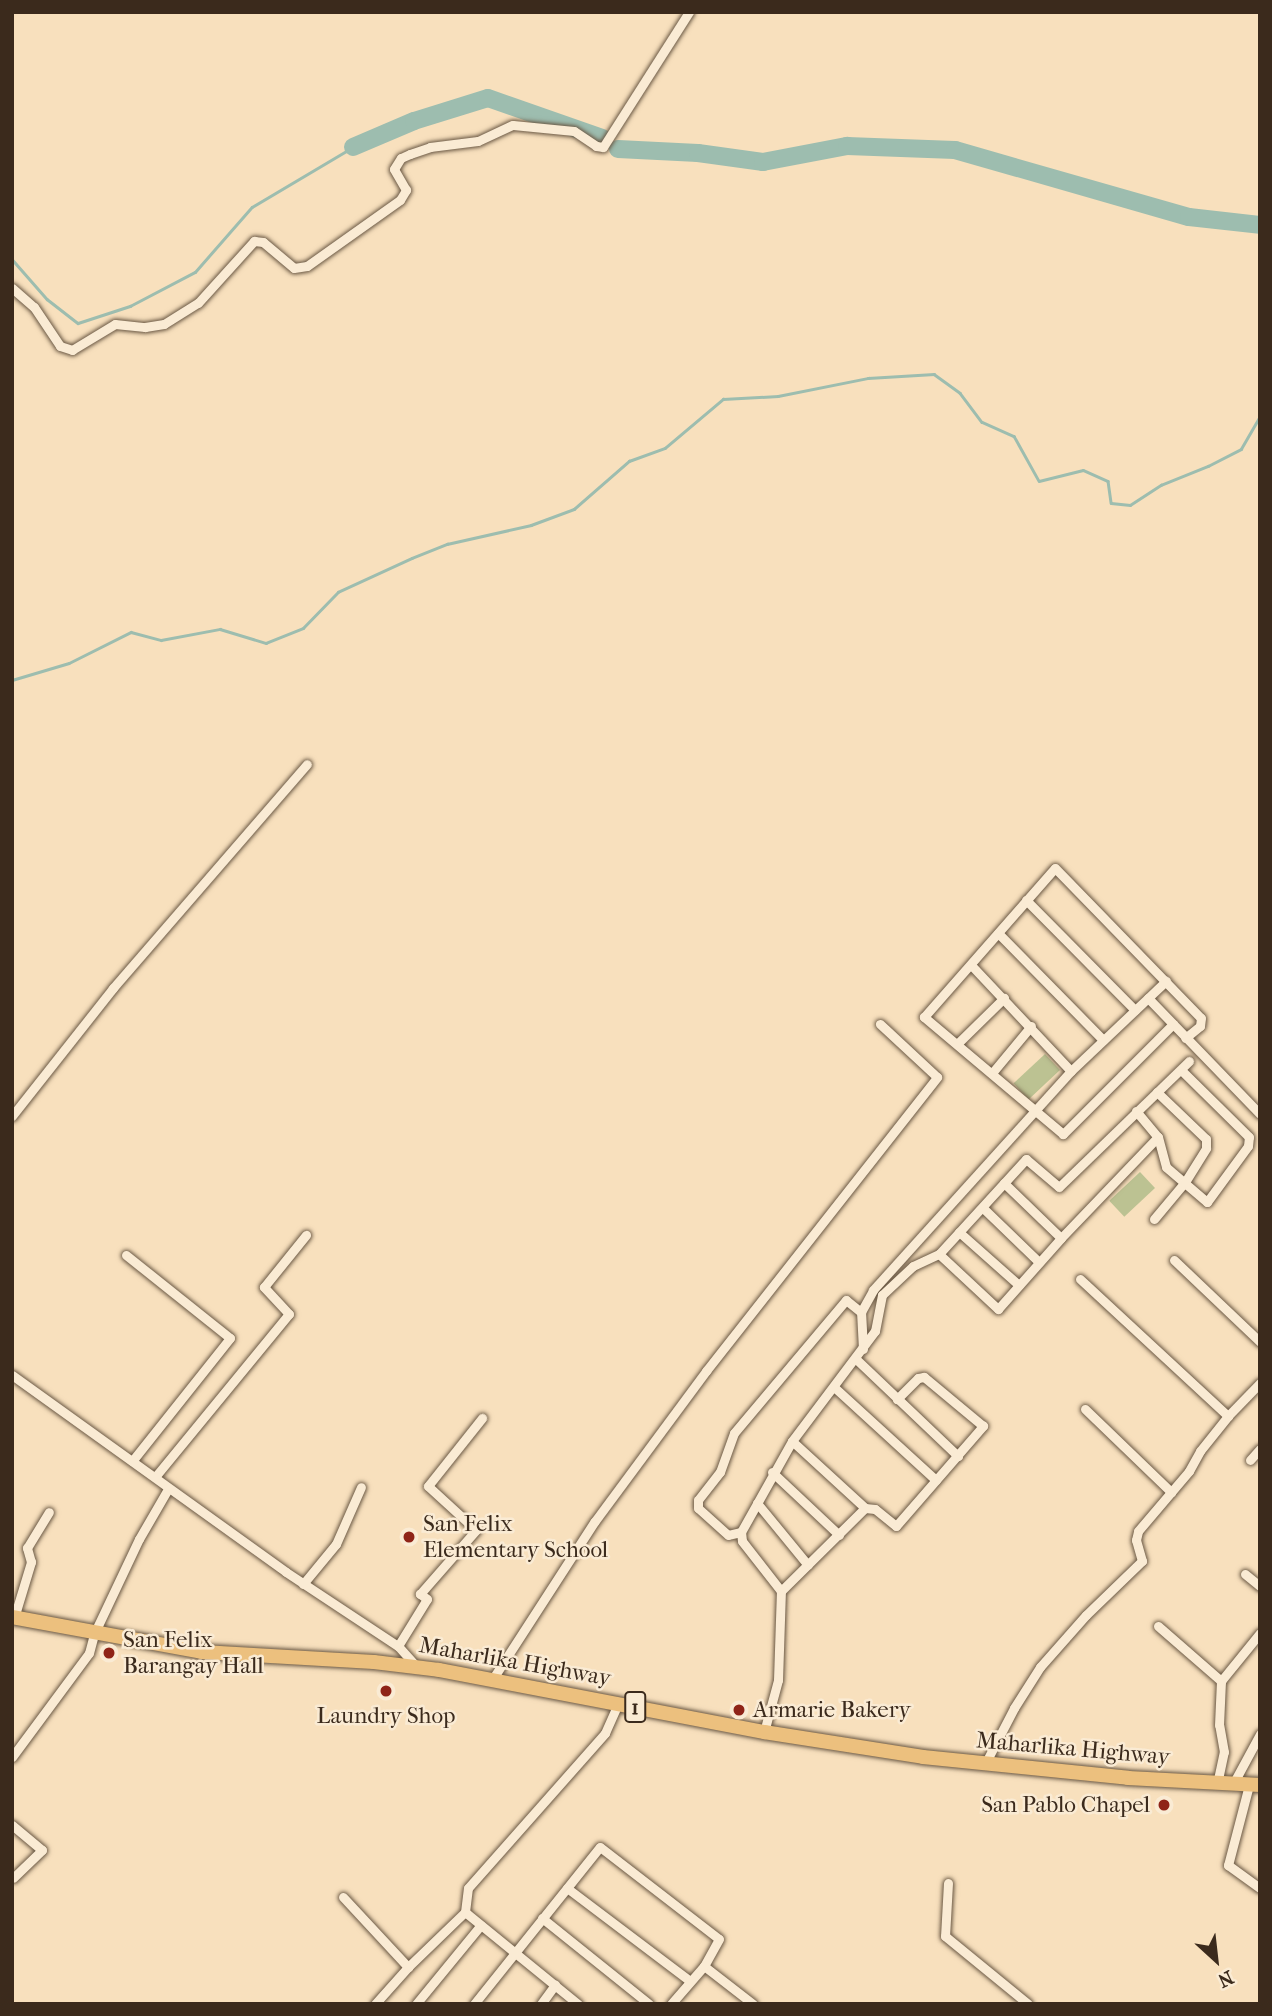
<!DOCTYPE html>
<style>
body{margin:0}
#map{position:relative;width:1272px;height:2016px;overflow:hidden;background:#f8e0bd;font-family:"IM FELL French Canon",serif}
div>[style]{position:absolute}
[style*='--x']{left:calc(var(--x)*1px);top:calc(var(--y)*1px);width:calc(var(--w)*1px);rotate:calc(var(--a)*1deg)}
.green>*{inset:0;background:#bcc292;transform-origin:0 0}
.stream>*{height:2.5px;margin:-1.25px;padding:0 1.25px;transform-origin:1.25px;border-radius:1.25px;background:#9dbdaf}
.river>*{height:18px;margin:-9px;padding:0 9px;transform-origin:9px;border-radius:9px;background:#9dbdaf}
.roads{filter:drop-shadow(0 0 2px #6a5844) drop-shadow(0 0 2px #6a5844)}
.minor>*{height:9px;margin:-4.5px;padding:0 4.5px;transform-origin:4.5px;border-radius:4.5px;background:#faebd4}
.highway>*{height:14px;margin:-7px;padding:0 7px;transform-origin:7px;border-radius:7px;background:#ecc07e}
.dots>*{width:19px;height:19px;translate:-50% -50%;box-sizing:border-box;border:4px solid #faebd4;border-radius:50%}
span{translate:-50% -50%;white-space:nowrap;text-align:center;line-height:1.15;-webkit-text-stroke:5px #faebd4;paint-order:stroke}
.shield-label span{padding:2px 5px;background:#faebd4;border:2px solid;border-radius:5px;-webkit-text-stroke-width:0}
.shield-label{font-size:21px;color:#3b2a1c;font-weight:700}
.poi-label{font-size:23px;color:#3b2a1c}
.left{translate:0 -50%;text-align:left}
.right{translate:-100% -50%;text-align:right}
.street-label{font-size:23px;color:#3b2a1c}
.frame{position:absolute;inset:0;border:14px solid #3b2a1c;pointer-events:none}
.north{position:absolute;left:1181px;top:1925px;width:70px;height:70px;-webkit-text-stroke:5px #faebd4;paint-order:stroke;rotate:153deg;font-size:19px;font-weight:700;line-height:28px;text-align:center;color:#3b2a1c}
.north::after{content:'';display:block;margin:auto;width:24px;height:32px;background:#3b2a1c;clip-path:polygon(50% 0,100% 100%,50% 72%,0 100%)}
</style>
<div id="map">
<div class="green">
<i style="left:1045px;top:1054px;width:22px;height:43px;rotate:47deg"></i>
<i style="left:1140px;top:1172px;width:22px;height:42px;rotate:47deg"></i>
</div>
<div class="stream">
<i style="--x:12;--y:259;--w:53;--a:48.8"></i>
<i style="--x:47;--y:299;--w:39;--a:38"></i>
<i style="--x:78;--y:323;--w:55;--a:-18.1"></i>
<i style="--x:130;--y:306;--w:73;--a:-27.6"></i>
<i style="--x:195;--y:272;--w:86;--a:-48.8"></i>
<i style="--x:252;--y:207;--w:117;--a:-30.7"></i>
<i style="--x:12;--y:680;--w:59;--a:-16.6"></i>
<i style="--x:69;--y:663;--w:69;--a:-26.6"></i>
<i style="--x:131;--y:632;--w:31;--a:15"></i>
<i style="--x:161;--y:640;--w:60;--a:-10.6"></i>
<i style="--x:220;--y:629;--w:48;--a:16.9"></i>
<i style="--x:266;--y:643;--w:40;--a:-22"></i>
<i style="--x:303;--y:628;--w:50;--a:-45.8"></i>
<i style="--x:338;--y:592;--w:81;--a:-24.7"></i>
<i style="--x:412;--y:558;--w:38;--a:-22"></i>
<i style="--x:447;--y:544;--w:86;--a:-12.7"></i>
<i style="--x:531;--y:525;--w:46;--a:-20.4"></i>
<i style="--x:574;--y:509;--w:73;--a:-41.1"></i>
<i style="--x:629;--y:461;--w:38;--a:-20"></i>
<i style="--x:665;--y:448;--w:76;--a:-40.2"></i>
<i style="--x:723;--y:399;--w:55;--a:-3.1"></i>
<i style="--x:778;--y:396;--w:92;--a:-11.3"></i>
<i style="--x:868;--y:378;--w:66;--a:-3.5"></i>
<i style="--x:934;--y:374;--w:32;--a:36"></i>
<i style="--x:960;--y:393;--w:36;--a:53"></i>
<i style="--x:982;--y:422;--w:35;--a:24"></i>
<i style="--x:1014;--y:436;--w:51;--a:60.9"></i>
<i style="--x:1039;--y:481;--w:45;--a:-14"></i>
<i style="--x:1083;--y:470;--w:27;--a:24"></i>
<i style="--x:1108;--y:481;--w:22;--a:82"></i>
<i style="--x:1111;--y:503;--w:19;--a:6"></i>
<i style="--x:1130;--y:505;--w:37;--a:-33"></i>
<i style="--x:1161;--y:485;--w:51;--a:-22"></i>
<i style="--x:1208;--y:466;--w:37;--a:-27"></i>
<i style="--x:1241;--y:449;--w:38;--a:-60"></i>
</div>
<div class="river">
<i style="--x:353;--y:147;--w:66;--a:-23.1"></i>
<i style="--x:414;--y:121;--w:77;--a:-17.3"></i>
<i style="--x:488;--y:98;--w:121;--a:19.3"></i>
<i style="--x:618;--y:149;--w:80;--a:2.9"></i>
<i style="--x:698;--y:153;--w:66;--a:7.9"></i>
<i style="--x:763;--y:162;--w:86;--a:-10.8"></i>
<i style="--x:847;--y:146;--w:108;--a:2.1"></i>
<i style="--x:955;--y:150;--w:243;--a:16"></i>
<i style="--x:1189;--y:217;--w:71;--a:6.4"></i>
</div>
<div class="roads">
<div class="minor">
<i style="--x:12;--y:288;--w:29;--a:41"></i>
<i style="--x:34;--y:307;--w:47;--a:56.3"></i>
<i style="--x:60;--y:346;--w:13;--a:18"></i>
<i style="--x:72;--y:350;--w:50;--a:-31.2"></i>
<i style="--x:115;--y:324;--w:30;--a:6"></i>
<i style="--x:145;--y:327;--w:19;--a:-9"></i>
<i style="--x:164;--y:324;--w:40;--a:-32"></i>
<i style="--x:198;--y:303;--w:84;--a:-47.9"></i>
<i style="--x:254;--y:241;--w:9;--a:6"></i>
<i style="--x:263;--y:242;--w:40;--a:40"></i>
<i style="--x:294;--y:268;--w:13;--a:-9"></i>
<i style="--x:307;--y:266;--w:114;--a:-35.4"></i>
<i style="--x:400;--y:200;--w:12;--a:-59"></i>
<i style="--x:406;--y:190;--w:24;--a:-120"></i>
<i style="--x:394;--y:169;--w:13;--a:-58"></i>
<i style="--x:401;--y:158;--w:10;--a:-24"></i>
<i style="--x:410;--y:154;--w:21;--a:-19"></i>
<i style="--x:430;--y:147;--w:48;--a:-7.1"></i>
<i style="--x:478;--y:141;--w:38;--a:-25"></i>
<i style="--x:513;--y:125;--w:61;--a:5.6"></i>
<i style="--x:574;--y:131;--w:27;--a:34"></i>
<i style="--x:596;--y:146;--w:7;--a:8"></i>
<i style="--x:603;--y:147;--w:160;--a:-57.5"></i>
<i style="--x:1026;--y:900;--w:155;--a:45.3"></i>
<i style="--x:998;--y:933;--w:150;--a:45.5"></i>
<i style="--x:972;--y:966;--w:144;--a:46.7"></i>
<i style="--x:1148;--y:998;--w:161;--a:46"></i>
<i style="--x:1173;--y:1024;--w:156;--a:135"></i>
<i style="--x:1063;--y:1134;--w:182;--a:-139.9"></i>
<i style="--x:924;--y:1017;--w:198;--a:-48.7"></i>
<i style="--x:1055;--y:868;--w:209;--a:45.8"></i>
<i style="--x:1201;--y:1018;--w:8;--a:97"></i>
<i style="--x:1200;--y:1026;--w:19;--a:141"></i>
<i style="--x:957;--y:1044;--w:66;--a:-44.4"></i>
<i style="--x:992;--y:1073;--w:61;--a:-50.3"></i>
<i style="--x:1136;--y:1111;--w:34;--a:50"></i>
<i style="--x:1158;--y:1137;--w:31;--a:75"></i>
<i style="--x:1166;--y:1167;--w:54;--a:40.5"></i>
<i style="--x:1207;--y:1202;--w:69;--a:-53.8"></i>
<i style="--x:1248;--y:1146;--w:9;--a:-84"></i>
<i style="--x:1249;--y:1137;--w:95;--a:-135.4"></i>
<i style="--x:12;--y:1116;--w:163;--a:-51.7"></i>
<i style="--x:113;--y:988;--w:296;--a:-49.1"></i>
<i style="--x:1004;--y:1183;--w:79;--a:44"></i>
<i style="--x:983;--y:1208;--w:78;--a:44"></i>
<i style="--x:1154;--y:1219;--w:48;--a:-50"></i>
<i style="--x:1185;--y:1182;--w:40;--a:-58"></i>
<i style="--x:1206;--y:1148;--w:9;--a:-90"></i>
<i style="--x:1206;--y:1139;--w:68;--a:-136.2"></i>
<i style="--x:959;--y:1232;--w:80;--a:41.5"></i>
<i style="--x:939;--y:1254;--w:81;--a:43"></i>
<i style="--x:998;--y:1309;--w:95;--a:-48.4"></i>
<i style="--x:1061;--y:1238;--w:140;--a:-46.2"></i>
<i style="--x:126;--y:1255;--w:133;--a:38.6"></i>
<i style="--x:230;--y:1338;--w:157;--a:128.5"></i>
<i style="--x:1174;--y:1260;--w:119;--a:43.6"></i>
<i style="--x:1080;--y:1279;--w:202;--a:42.8"></i>
<i style="--x:863;--y:1349;--w:37;--a:-93"></i>
<i style="--x:861;--y:1312;--w:25;--a:-61"></i>
<i style="--x:873;--y:1290;--w:295;--a:-47.9"></i>
<i style="--x:1071;--y:1071;--w:131;--a:-43.5"></i>
<i style="--x:856;--y:1359;--w:141;--a:43.6"></i>
<i style="--x:12;--y:1375;--w:337;--a:35.7"></i>
<i style="--x:286;--y:1572;--w:134;--a:33.5"></i>
<i style="--x:398;--y:1646;--w:27;--a:48"></i>
<i style="--x:834;--y:1387;--w:138;--a:42.4"></i>
<i style="--x:1085;--y:1409;--w:120;--a:44"></i>
<i style="--x:792;--y:1441;--w:99;--a:42.5"></i>
<i style="--x:865;--y:1508;--w:10;--a:6"></i>
<i style="--x:875;--y:1509;--w:27;--a:39"></i>
<i style="--x:896;--y:1526;--w:133;--a:-49"></i>
<i style="--x:983;--y:1426;--w:77;--a:-140.3"></i>
<i style="--x:924;--y:1377;--w:6;--a:171"></i>
<i style="--x:918;--y:1378;--w:30;--a:135"></i>
<i style="--x:1250;--y:1460;--w:15;--a:-48"></i>
<i style="--x:772;--y:1472;--w:92;--a:43.2"></i>
<i style="--x:155;--y:1477;--w:211;--a:-50.6"></i>
<i style="--x:289;--y:1314;--w:37;--a:-133"></i>
<i style="--x:264;--y:1287;--w:67;--a:-51.1"></i>
<i style="--x:757;--y:1503;--w:80;--a:50.6"></i>
<i style="--x:741;--y:1532;--w:13;--a:167"></i>
<i style="--x:728;--y:1535;--w:40;--a:-138"></i>
<i style="--x:698;--y:1508;--w:8;--a:-90"></i>
<i style="--x:698;--y:1500;--w:36;--a:-52"></i>
<i style="--x:720;--y:1472;--w:41;--a:-70.3"></i>
<i style="--x:734;--y:1433;--w:174;--a:-49.9"></i>
<i style="--x:846;--y:1300;--w:19;--a:39"></i>
<i style="--x:1245;--y:1574;--w:19;--a:39"></i>
<i style="--x:303;--y:1584;--w:52;--a:-50.5"></i>
<i style="--x:336;--y:1544;--w:62;--a:-66.3"></i>
<i style="--x:781;--y:1591;--w:118;--a:-44.7"></i>
<i style="--x:14;--y:1618;--w:59;--a:-73.1"></i>
<i style="--x:31;--y:1562;--w:15;--a:-106"></i>
<i style="--x:27;--y:1548;--w:42;--a:-58.6"></i>
<i style="--x:1158;--y:1626;--w:84;--a:41.1"></i>
<i style="--x:398;--y:1646;--w:55;--a:-58.3"></i>
<i style="--x:427;--y:1599;--w:9;--a:-144"></i>
<i style="--x:420;--y:1594;--w:85;--a:-48.8"></i>
<i style="--x:476;--y:1530;--w:65;--a:-137.5"></i>
<i style="--x:428;--y:1486;--w:87;--a:-51.5"></i>
<i style="--x:492;--y:1680;--w:189;--a:-57.1"></i>
<i style="--x:595;--y:1521;--w:187;--a:-53.5"></i>
<i style="--x:706;--y:1371;--w:374;--a:-51.8"></i>
<i style="--x:937;--y:1077;--w:78;--a:-137.1"></i>
<i style="--x:764;--y:1732;--w:54;--a:-74.9"></i>
<i style="--x:778;--y:1680;--w:89;--a:-88.1"></i>
<i style="--x:781;--y:1591;--w:63;--a:-128"></i>
<i style="--x:742;--y:1541;--w:9;--a:-96"></i>
<i style="--x:741;--y:1532;--w:104;--a:-60.7"></i>
<i style="--x:792;--y:1441;--w:138;--a:-53"></i>
<i style="--x:875;--y:1331;--w:37;--a:-79"></i>
<i style="--x:882;--y:1295;--w:42;--a:-43.1"></i>
<i style="--x:913;--y:1266;--w:29;--a:-25"></i>
<i style="--x:939;--y:1254;--w:129;--a:-47.5"></i>
<i style="--x:1026;--y:1159;--w:43;--a:40.3"></i>
<i style="--x:1059;--y:1187;--w:181;--a:-44.1"></i>
<i style="--x:12;--y:1757;--w:129;--a:-53.5"></i>
<i style="--x:89;--y:1653;--w:20;--a:-75"></i>
<i style="--x:94;--y:1634;--w:105;--a:-64.7"></i>
<i style="--x:139;--y:1539;--w:58;--a:-59.9"></i>
<i style="--x:985;--y:1764;--w:63;--a:-62.6"></i>
<i style="--x:1014;--y:1708;--w:49;--a:-57.6"></i>
<i style="--x:1040;--y:1667;--w:69;--a:-48.5"></i>
<i style="--x:1086;--y:1615;--w:78;--a:-44"></i>
<i style="--x:1142;--y:1561;--w:22;--a:-106"></i>
<i style="--x:1136;--y:1540;--w:9;--a:-77"></i>
<i style="--x:1138;--y:1531;--w:79;--a:-49.6"></i>
<i style="--x:1189;--y:1471;--w:23;--a:-61"></i>
<i style="--x:1200;--y:1451;--w:45;--a:-51.3"></i>
<i style="--x:1228;--y:1416;--w:46;--a:-45.9"></i>
<i style="--x:1217;--y:1784;--w:33;--a:-78"></i>
<i style="--x:1224;--y:1752;--w:27;--a:-100"></i>
<i style="--x:1219;--y:1725;--w:44;--a:-87.4"></i>
<i style="--x:1221;--y:1681;--w:62;--a:-50.9"></i>
<i style="--x:1233;--y:1784;--w:57;--a:-61.6"></i>
<i style="--x:1249;--y:1785;--w:83;--a:104.7"></i>
<i style="--x:1228;--y:1865;--w:39;--a:36"></i>
<i style="--x:12;--y:1825;--w:39;--a:40"></i>
<i style="--x:42;--y:1850;--w:40;--a:136"></i>
<i style="--x:948;--y:1883;--w:53;--a:93.2"></i>
<i style="--x:945;--y:1936;--w:107;--a:39.3"></i>
<i style="--x:567;--y:1888;--w:154;--a:37.1"></i>
<i style="--x:343;--y:1897;--w:96;--a:47.1"></i>
<i style="--x:465;--y:1912;--w:146;--a:39.2"></i>
<i style="--x:542;--y:1918;--w:137;--a:38.8"></i>
<i style="--x:704;--y:1966;--w:62;--a:37.8"></i>
<i style="--x:375;--y:2004;--w:50;--a:-48.3"></i>
<i style="--x:408;--y:1967;--w:79;--a:-44"></i>
<i style="--x:465;--y:1912;--w:24;--a:-83"></i>
<i style="--x:468;--y:1888;--w:207;--a:-48.5"></i>
<i style="--x:605;--y:1733;--w:32;--a:-66"></i>
<i style="--x:416;--y:2004;--w:102;--a:-50.6"></i>
<i style="--x:474;--y:2004;--w:201;--a:-51.3"></i>
<i style="--x:600;--y:1847;--w:150;--a:37.7"></i>
<i style="--x:719;--y:1939;--w:31;--a:119"></i>
<i style="--x:704;--y:1966;--w:50;--a:131"></i>
<i style="--x:541;--y:2004;--w:24;--a:-54"></i>
</div>
<div class="highway">
<i style="--x:12;--y:1617;--w:193;--a:10.4"></i>
<i style="--x:202;--y:1652;--w:172;--a:3.3"></i>
<i style="--x:374;--y:1662;--w:65;--a:7"></i>
<i style="--x:439;--y:1670;--w:331;--a:10.8"></i>
<i style="--x:764;--y:1732;--w:161;--a:8.9"></i>
<i style="--x:923;--y:1757;--w:206;--a:5.8"></i>
<i style="--x:1128;--y:1778;--w:132;--a:3"></i>
</div>
</div>
<div class="dots">
<i style="left:409px;top:1537px;background:#8f2418"></i>
<i style="left:109px;top:1653px;background:#8f2418"></i>
<i style="left:386px;top:1691px;background:#8f2418"></i>
<i style="left:739px;top:1710px;background:#8f2418"></i>
<i style="left:1164px;top:1805px;background:#8f2418"></i>
</div>
<div class="shield-label">
<span style="left:635px;top:1707px">1</span>
</div>
<div class="poi-label">
<span class="left" style="left:423px;top:1537px">San Felix<br>Elementary School</span>
<span class="left" style="left:123px;top:1653px">San Felix<br>Barangay Hall</span>
<span class="left" style="left:753px;top:1710px">Armarie Bakery</span>
<span style="left:386px;top:1716px">Laundry Shop</span>
<span class="right" style="left:1150px;top:1805px">San Pablo Chapel</span>
</div>
<div class="street-label">
<span style="left:515px;top:1662px;rotate:10deg">Maharlika Highway</span>
<span style="left:1073px;top:1749px;rotate:5deg">Maharlika Highway</span>
</div>
<div class="frame"></div>
<div class="north">N</div>
</div>
